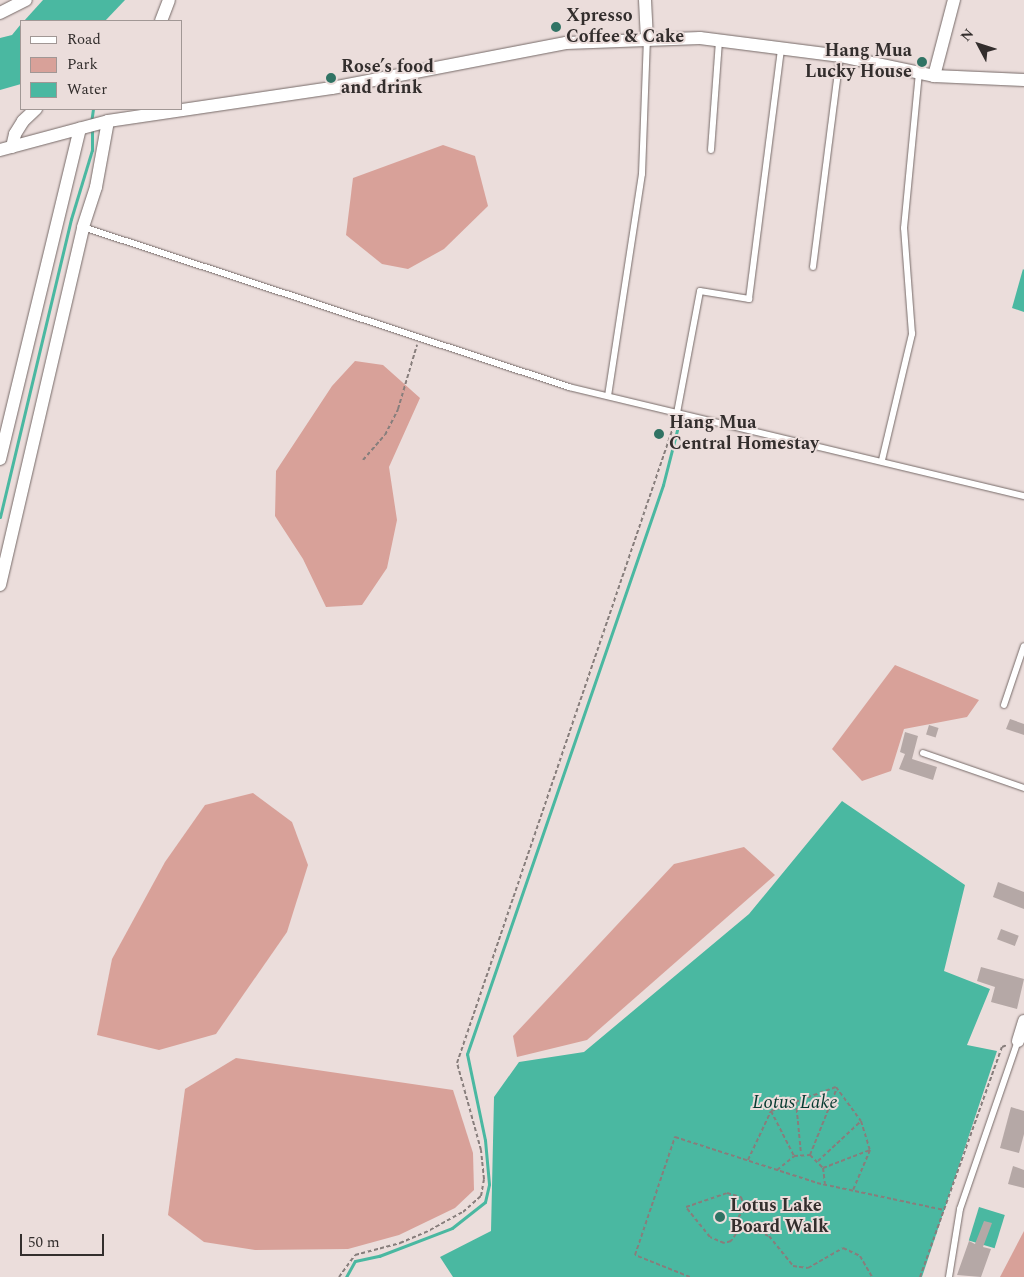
<!DOCTYPE html>
<meta charset="utf-8">
<style>
body{margin:0}
#map{position:relative;width:1024px;height:1277px;overflow:hidden;background:#ebdddb;font-family:Spectral,serif}
div>[style]{position:absolute}
[style*='--x']{left:calc(var(--x)*1px);top:calc(var(--y)*1px);width:calc(var(--w)*1px);rotate:calc(var(--a)*1deg)}
.green>*{inset:0;background:#d8a199}
.water>*{inset:0;background:#4ab8a1;transform-origin:0 0}
.stream>*{height:3px;margin:-1.5px;padding:0 1.5px;transform-origin:1.5px;border-radius:1.5px;background:#4ab8a1}
.building>*{inset:0;background:#b5a8a6;transform-origin:0 0}
.path>*{height:2px;margin-top:-1px;transform-origin:0;background:repeating-linear-gradient(90deg,#877e7c 0 4px,transparent 0 6.5px)}
.roads{filter:drop-shadow(0 0 1px #766a68) drop-shadow(0 0 1px #766a68)}
.lane>*{height:6px;margin:-3px;padding:0 3px;transform-origin:3px;border-radius:3px;background:#fff}
.street>*{height:12px;margin:-6px;padding:0 6px;transform-origin:6px;border-radius:6px;background:#fff}
.dots>*{width:14px;height:14px;translate:-50% -50%;box-sizing:border-box;border:2px solid #ebdddb;border-radius:50%}
span{translate:-50% -50%;white-space:nowrap;text-align:center;line-height:1.15;-webkit-text-stroke:4px #ebdddb;paint-order:stroke}
.poi-label{font-size:18px;color:#332e2d;font-weight:700}
.left{translate:0 -50%;text-align:left}
.right{translate:-100% -50%;text-align:right}
.water-label{font-size:19px;color:#073b31;font-style:italic}
.legend{position:absolute;left:20px;top:20px;width:162px;height:90px;box-sizing:border-box;background:#ebdddb;border:1px solid #a19795;margin:0;padding:6px 9px;list-style:none;font-size:15px;color:#332e2d}
.legend li{display:flex;align-items:center;gap:10px;height:25px}
.legend b{width:25px;border:1px solid #a19795}
.north{position:absolute;left:954px;top:20px;width:50px;height:50px;-webkit-text-stroke:4px #ebdddb;paint-order:stroke;rotate:310deg;font-size:14px;font-weight:700;line-height:20px;text-align:center;color:#332e2d}
.north::after{content:'';display:block;margin:auto;width:18px;height:22px;background:#332e2d;clip-path:polygon(50% 0,100% 100%,50% 72%,0 100%)}
.scale{position:absolute;left:20px;top:1234px;width:84px;height:22px;box-sizing:border-box;border:2px solid #332e2d;border-top:0;padding-left:6px;font-size:15px;line-height:18px;white-space:nowrap;color:#332e2d;-webkit-text-stroke:4px #ebdddb;paint-order:stroke}
</style>
<div id="map">
<div class="green">
<i style="clip-path:polygon(443px 145px,475px 156px,488px 206px,444px 249px,408px 269px,382px 264px,346px 235px,353px 178px)"></i>
<i style="clip-path:polygon(355px 361px,383px 365px,420px 398px,389px 467px,397px 520px,387px 568px,362px 605px,326px 607px,303px 559px,275px 516px,276px 471px,332px 386px)"></i>
<i style="clip-path:polygon(895px 665px,979px 700px,967px 717px,904px 729px,891px 771px,862px 781px,832px 749px)"></i>
<i style="clip-path:polygon(253px 793px,292px 822px,308px 865px,287px 932px,216px 1034px,159px 1050px,97px 1035px,112px 959px,165px 862px,205px 805px)"></i>
<i style="clip-path:polygon(744px 847px,775px 875px,587px 1040px,517px 1057px,513px 1036px,674px 864px)"></i>
<i style="clip-path:polygon(236px 1058px,453px 1090px,473px 1153px,474px 1190px,455px 1208px,399px 1235px,348px 1249px,255px 1250px,204px 1242px,168px 1215px,185px 1089px)"></i>
<i style="clip-path:polygon(1024px 1231px,1024px 1277px,1000px 1277px)"></i>
</div>
<div class="water">
<i style="clip-path:polygon(43px 0,125px 0,105px 21px,24px 21px)"></i>
<i style="clip-path:polygon(21px 24px,21px 84px,0 90px,0 38px,12px 35px)"></i>
<i style="clip-path:polygon(1023px 269px,1024px 270px,1024px 312px,1012px 308px)"></i>
<i style="clip-path:polygon(842px 801px,965px 885px,944px 971px,990px 989px,967px 1045px,997px 1051px,922px 1277px,453px 1277px,440px 1257px,491px 1231px,494px 1097px,519px 1062px,584px 1052px,749px 914px)"></i>
<i style="left:979px;top:1207px;width:27px;height:35px;rotate:17deg"></i>
</div>
<div class="stream">
<i style="--x:91;--y:123;--w:14;--a:-82"></i>
<i style="--x:0;--y:517;--w:306;--a:-76.6"></i>
<i style="--x:71;--y:219;--w:72;--a:-73.1"></i>
<i style="--x:92;--y:150;--w:21;--a:-90"></i>
<i style="--x:346;--y:1277;--w:18;--a:-61"></i>
<i style="--x:355;--y:1261;--w:25;--a:-12"></i>
<i style="--x:379;--y:1256;--w:78;--a:-21"></i>
<i style="--x:452;--y:1228;--w:42;--a:-38.2"></i>
<i style="--x:485;--y:1202;--w:18;--a:-77"></i>
<i style="--x:489;--y:1184;--w:44;--a:-95.2"></i>
<i style="--x:485;--y:1140;--w:88;--a:-101.8"></i>
<i style="--x:467;--y:1054;--w:602;--a:-70.99"></i>
<i style="--x:663;--y:485;--w:57;--a:-75.7"></i>
</div>
<div class="building">
<i style="clip-path:polygon(1010px 719px,1024px 724px,1024px 735px,1006px 729px)"></i>
<i style="left:929px;top:725px;width:10px;height:10px;rotate:17deg"></i>
<i style="clip-path:polygon(905px 732px,918px 736px,912px 759px,937px 767px,933px 780px,899px 769px,905px 754px,900px 752px)"></i>
<i style="clip-path:polygon(998px 882px,1024px 892px,1024px 909px,993px 897px)"></i>
<i style="left:1001px;top:929px;width:19px;height:11px;rotate:21deg"></i>
<i style="clip-path:polygon(981px 967px,1024px 979px,1017px 1009px,991px 1002px,995px 987px,977px 981px)"></i>
<i style="clip-path:polygon(1011px 1107px,1024px 1111px,1024px 1134px,1019px 1153px,1000px 1148px)"></i>
<i style="clip-path:polygon(1013px 1166px,1024px 1170px,1024px 1188px,1008px 1184px)"></i>
<i style="clip-path:polygon(984px 1221px,992px 1223px,983px 1247px,991px 1249px,981px 1277px,957px 1275px,969px 1241px,975px 1244px)"></i>
</div>
<div class="path">
<i style="--x:363;--y:460;--w:33;--a:-49"></i>
<i style="--x:385;--y:435;--w:29;--a:-63"></i>
<i style="--x:398;--y:409;--w:67;--a:-73.5"></i>
<i style="--x:796;--y:1102;--w:52;--a:84.5"></i>
<i style="--x:771;--y:1111;--w:51;--a:62.9"></i>
<i style="--x:810;--y:1155;--w:72;--a:-68.1"></i>
<i style="--x:748;--y:1160;--w:54;--a:-64.9"></i>
<i style="--x:771;--y:1111;--w:69;--a:-20.3"></i>
<i style="--x:836;--y:1087;--w:42;--a:53.7"></i>
<i style="--x:861;--y:1121;--w:30;--a:73"></i>
<i style="--x:870;--y:1150;--w:43;--a:113"></i>
<i style="--x:818;--y:1161;--w:57;--a:-42.9"></i>
<i style="--x:823;--y:1168;--w:50;--a:-21"></i>
<i style="--x:777;--y:1170;--w:22;--a:-39"></i>
<i style="--x:794;--y:1156;--w:16;--a:-4"></i>
<i style="--x:810;--y:1155;--w:18;--a:45"></i>
<i style="--x:823;--y:1168;--w:16;--a:83"></i>
<i style="--x:727;--y:1193;--w:15;--a:16"></i>
<i style="--x:741;--y:1197;--w:13;--a:72"></i>
<i style="--x:745;--y:1209;--w:16;--a:130"></i>
<i style="--x:735;--y:1221;--w:13;--a:86"></i>
<i style="--x:736;--y:1234;--w:9;--a:126"></i>
<i style="--x:731;--y:1241;--w:7;--a:164"></i>
<i style="--x:724;--y:1243;--w:15;--a:-157"></i>
<i style="--x:710;--y:1237;--w:38;--a:-129"></i>
<i style="--x:686;--y:1207;--w:43;--a:-18.9"></i>
<i style="--x:735;--y:1221;--w:37;--a:24"></i>
<i style="--x:769;--y:1236;--w:38;--a:51"></i>
<i style="--x:793;--y:1266;--w:15;--a:8"></i>
<i style="--x:808;--y:1268;--w:40;--a:-29.7"></i>
<i style="--x:843;--y:1248;--w:19;--a:25"></i>
<i style="--x:860;--y:1256;--w:24;--a:60"></i>
<i style="--x:339;--y:1277;--w:27;--a:-54"></i>
<i style="--x:355;--y:1255;--w:47;--a:-14.9"></i>
<i style="--x:400;--y:1243;--w:33;--a:-23"></i>
<i style="--x:430;--y:1230;--w:38;--a:-29"></i>
<i style="--x:463;--y:1212;--w:24;--a:-42"></i>
<i style="--x:481;--y:1196;--w:17;--a:-80"></i>
<i style="--x:484;--y:1179;--w:29;--a:-96"></i>
<i style="--x:481;--y:1150;--w:90;--a:-105.4"></i>
<i style="--x:457;--y:1063;--w:677;--a:-71.22"></i>
<i style="--x:690;--y:1277;--w:59;--a:-158.2"></i>
<i style="--x:635;--y:1255;--w:125;--a:-71.3"></i>
<i style="--x:675;--y:1137;--w:149;--a:17.9"></i>
<i style="--x:817;--y:1183;--w:130;--a:12"></i>
<i style="--x:920;--y:1277;--w:244;--a:-70.4"></i>
<i style="--x:1002;--y:1047;--w:5;--a:-22"></i>
</div>
<div class="roads">
<div class="lane">
<i style="--x:711;--y:150;--w:110;--a:-85.8"></i>
<i style="--x:83;--y:227;--w:512;--a:18.22"></i>
<i style="--x:569;--y:387;--w:468;--a:13.5"></i>
<i style="--x:813;--y:267;--w:213;--a:-82.7"></i>
<i style="--x:608;--y:396;--w:225;--a:-81.3"></i>
<i style="--x:642;--y:174;--w:134;--a:-87.9"></i>
<i style="--x:677;--y:413;--w:124;--a:-79.3"></i>
<i style="--x:700;--y:291;--w:50;--a:9.3"></i>
<i style="--x:749;--y:299;--w:253;--a:-82.7"></i>
<i style="--x:882;--y:460;--w:130;--a:-76.6"></i>
<i style="--x:912;--y:334;--w:106;--a:-94.3"></i>
<i style="--x:904;--y:228;--w:156;--a:-84.5"></i>
<i style="--x:1004;--y:705;--w:62;--a:-71.3"></i>
<i style="--x:923;--y:753;--w:107;--a:19.1"></i>
<i style="--x:949;--y:1277;--w:69;--a:-80.8"></i>
<i style="--x:960;--y:1209;--w:178;--a:-71"></i>
</div>
<div class="street">
<i style="--x:645;--y:0;--w:40;--a:87.1"></i>
<i style="--x:0;--y:13;--w:29;--a:-27"></i>
<i style="--x:161;--y:21;--w:22;--a:-69"></i>
<i style="--x:934;--y:76;--w:79;--a:-75.3"></i>
<i style="--x:12;--y:147;--w:13;--a:-77"></i>
<i style="--x:15;--y:134;--w:15;--a:-58"></i>
<i style="--x:23;--y:121;--w:18;--a:-43"></i>
<i style="--x:0;--y:150;--w:112;--a:-15"></i>
<i style="--x:108;--y:121;--w:226;--a:-8.4"></i>
<i style="--x:332;--y:88;--w:238;--a:-10.9"></i>
<i style="--x:566;--y:43;--w:134;--a:-2.1"></i>
<i style="--x:700;--y:38;--w:141;--a:7.3"></i>
<i style="--x:840;--y:56;--w:96;--a:12"></i>
<i style="--x:934;--y:76;--w:90;--a:2.5"></i>
<i style="--x:0;--y:459;--w:340;--a:-76.4"></i>
<i style="--x:0;--y:585;--w:367;--a:-76.9"></i>
<i style="--x:83;--y:227;--w:42;--a:-72"></i>
<i style="--x:96;--y:187;--w:67;--a:-79.7"></i>
<i style="--x:1018;--y:1041;--w:21;--a:-73"></i>
</div>
</div>
<div class="dots">
<i style="left:556px;top:27px;background:#307364"></i>
<i style="left:922px;top:62px;background:#307364"></i>
<i style="left:331px;top:78px;background:#307364"></i>
<i style="left:659px;top:434px;background:#307364"></i>
<i style="left:720px;top:1217px;background:#307364"></i>
</div>
<div class="poi-label">
<span class="left" style="left:566px;top:27px">Xpresso<br>Coffee &amp; Cake</span>
<span class="right" style="left:912px;top:62px">Hang Mua<br>Lucky House</span>
<span class="left" style="left:341px;top:78px">Rose’s food<br>and drink</span>
<span class="left" style="left:669px;top:434px">Hang Mua<br>Central Homestay</span>
<span class="left" style="left:730px;top:1217px">Lotus Lake<br>Board Walk</span>
</div>
<div class="water-label">
<span style="left:795px;top:1103px">Lotus Lake</span>
</div>
<ul class="legend">
<li><b style="height:6px;background:#fff"></b>Road</li>
<li><b style="height:14px;background:#d8a199"></b>Park</li>
<li><b style="height:14px;background:#4ab8a1"></b>Water</li>
</ul>
<div class="north">N</div>
<div class="scale">50 m</div>
</div>
